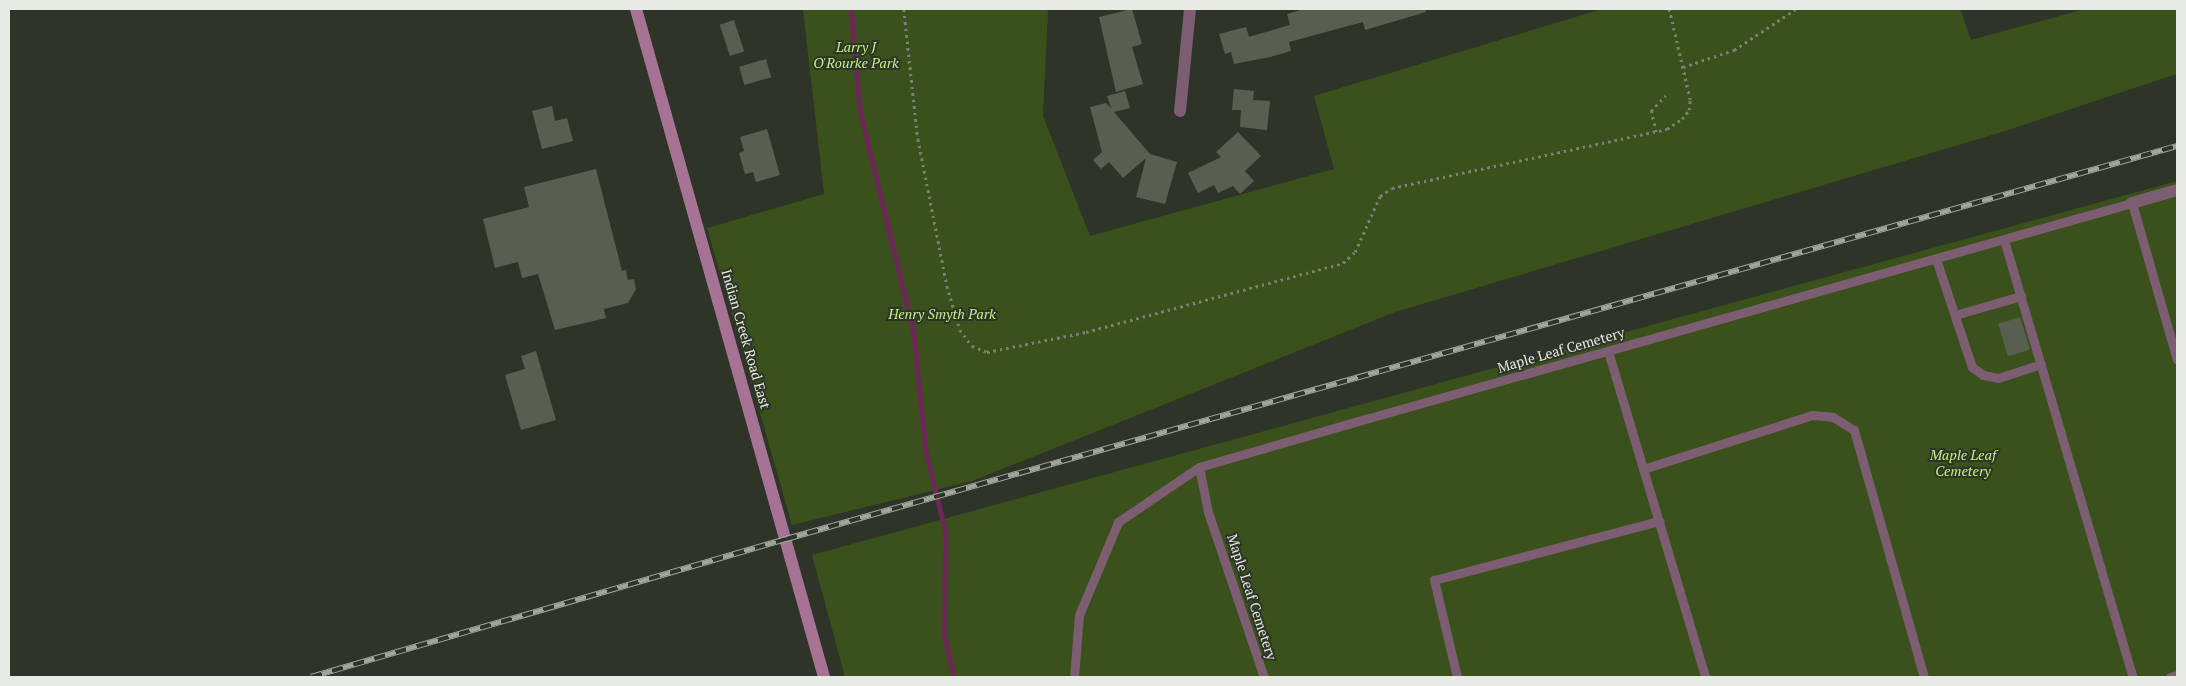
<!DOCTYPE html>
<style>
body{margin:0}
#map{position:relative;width:2186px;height:686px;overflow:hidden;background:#2e3528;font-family:"PT Serif",serif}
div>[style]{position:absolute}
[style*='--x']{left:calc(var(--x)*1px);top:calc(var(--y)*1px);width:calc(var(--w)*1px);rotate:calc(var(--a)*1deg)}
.green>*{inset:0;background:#3a511b}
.stream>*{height:4.5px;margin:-2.25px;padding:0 2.25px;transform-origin:2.25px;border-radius:2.25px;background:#6d2859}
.building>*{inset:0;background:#585f51;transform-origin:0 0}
.path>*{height:2.5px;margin-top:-1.25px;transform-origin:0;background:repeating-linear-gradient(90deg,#7a8075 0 2.5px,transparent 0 6.5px)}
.lane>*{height:9px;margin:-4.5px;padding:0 4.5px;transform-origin:4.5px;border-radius:4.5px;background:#7d5d72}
.street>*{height:12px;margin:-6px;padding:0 6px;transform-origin:6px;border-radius:6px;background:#7d5d72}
.secondary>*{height:12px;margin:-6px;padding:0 6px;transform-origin:6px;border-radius:6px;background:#a77395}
.rail>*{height:5.5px;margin-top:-2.75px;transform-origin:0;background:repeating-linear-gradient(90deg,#2e3528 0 11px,#a1a69c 0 22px);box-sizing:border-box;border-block:1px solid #a1a69c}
span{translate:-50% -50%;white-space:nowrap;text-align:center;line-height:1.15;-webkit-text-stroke:4px #2e3528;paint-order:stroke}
.park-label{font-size:14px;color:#c2f285;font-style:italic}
.street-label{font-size:14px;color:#e7ebe3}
.frame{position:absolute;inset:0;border:10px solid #e7ebe3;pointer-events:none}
</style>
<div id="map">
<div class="green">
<i style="clip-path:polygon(803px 9px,1048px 9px,1043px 116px,1090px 236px,1334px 169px,1314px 96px,1602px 9px,1960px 9px,1971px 40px,2085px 9px,2177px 9px,2177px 74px,2002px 132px,1395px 312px,972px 481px,792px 525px,707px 228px,824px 194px)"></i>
<i style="clip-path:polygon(2177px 181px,2177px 677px,845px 677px,812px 555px)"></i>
</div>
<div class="stream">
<i style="--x:851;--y:9;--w:101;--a:84.9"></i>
<i style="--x:860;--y:110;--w:230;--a:76.4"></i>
<i style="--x:914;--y:334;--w:119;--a:84.2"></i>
<i style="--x:926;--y:452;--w:83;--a:76.1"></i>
<i style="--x:946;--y:533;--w:100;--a:91.1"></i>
<i style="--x:944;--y:633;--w:45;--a:77.2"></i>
</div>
<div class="building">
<i style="clip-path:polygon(1132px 9px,1142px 44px,1132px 47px,1143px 84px,1116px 92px,1099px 17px)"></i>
<i style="clip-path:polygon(1304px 9px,1425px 9px,1426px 12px,1365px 30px,1363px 22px,1289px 42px,1291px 51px,1270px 57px,1234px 64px,1231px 52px,1225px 54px,1219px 34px,1246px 27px,1249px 37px,1290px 25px,1287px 14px)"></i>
<i style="left:734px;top:20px;width:33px;height:15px;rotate:72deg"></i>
<i style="left:766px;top:59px;width:19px;height:28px;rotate:74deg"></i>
<i style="clip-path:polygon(1234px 89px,1254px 91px,1253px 100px,1270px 101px,1267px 130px,1240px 127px,1241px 110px,1232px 110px)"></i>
<i style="clip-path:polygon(1125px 91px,1130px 108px,1114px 112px,1150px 154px,1177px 162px,1165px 204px,1136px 197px,1146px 158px,1123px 178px,1109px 162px,1101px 169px,1093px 160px,1102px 152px,1090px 107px,1106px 103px,1111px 108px,1107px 96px)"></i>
<i style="clip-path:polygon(552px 106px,555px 121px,567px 118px,573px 141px,542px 149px,532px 111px)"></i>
<i style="clip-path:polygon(767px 129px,780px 175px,756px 182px,753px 172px,745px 174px,739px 153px,744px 151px,740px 137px)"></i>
<i style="clip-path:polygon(1238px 132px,1261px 156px,1245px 171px,1254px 181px,1240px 194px,1233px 186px,1218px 193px,1214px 185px,1198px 193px,1188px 173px,1221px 157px,1216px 152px)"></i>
<i style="clip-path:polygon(596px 169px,622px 271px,626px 270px,628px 280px,634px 279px,636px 289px,628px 303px,604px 309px,606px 318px,555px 330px,538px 274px,522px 278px,518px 262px,495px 268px,483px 219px,529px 207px,524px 187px)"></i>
<i style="left:2020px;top:317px;width:34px;height:23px;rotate:73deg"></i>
<i style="clip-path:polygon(536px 351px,556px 420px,521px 430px,505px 375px,525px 369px,521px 356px)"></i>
</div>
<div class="path">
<i style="--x:904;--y:9;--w:131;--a:83.9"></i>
<i style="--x:918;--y:139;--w:150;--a:78.8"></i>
<i style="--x:947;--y:286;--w:46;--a:73.5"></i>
<i style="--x:960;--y:330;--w:20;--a:53"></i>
<i style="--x:972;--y:346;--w:16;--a:22"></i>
<i style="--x:987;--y:352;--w:101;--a:-11.4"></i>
<i style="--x:1086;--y:332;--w:266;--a:-15"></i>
<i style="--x:1343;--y:263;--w:16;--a:-43"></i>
<i style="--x:1355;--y:252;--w:61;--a:-65.9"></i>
<i style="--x:1380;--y:196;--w:14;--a:-34"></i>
<i style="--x:1392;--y:188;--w:281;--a:-12.1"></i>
<i style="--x:1667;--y:129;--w:18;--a:-34"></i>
<i style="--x:1682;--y:119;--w:11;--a:-52"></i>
<i style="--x:1689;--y:110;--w:10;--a:-84"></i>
<i style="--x:1690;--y:100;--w:93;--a:-103"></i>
<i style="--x:1683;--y:67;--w:54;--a:-18.4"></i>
<i style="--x:1734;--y:50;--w:74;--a:-33.5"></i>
<i style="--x:1656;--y:132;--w:22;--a:-103"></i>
<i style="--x:1651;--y:111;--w:21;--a:-47"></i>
</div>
<div class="lane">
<i style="--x:2004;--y:240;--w:456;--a:73.6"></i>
<i style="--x:1936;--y:259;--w:114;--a:71.6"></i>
<i style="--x:1972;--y:367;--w:14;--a:36"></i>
<i style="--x:1983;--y:375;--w:15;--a:11"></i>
<i style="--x:1998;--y:378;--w:45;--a:-18"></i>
<i style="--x:1955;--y:315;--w:69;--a:-16.1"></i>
<i style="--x:1608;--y:351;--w:340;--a:73.4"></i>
<i style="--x:1199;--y:467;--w:46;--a:78.7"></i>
<i style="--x:1208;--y:512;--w:174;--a:71.3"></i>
<i style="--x:1643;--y:469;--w:177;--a:-17.7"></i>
<i style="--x:1812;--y:415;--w:21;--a:5"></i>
<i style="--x:1833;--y:417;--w:25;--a:32"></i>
<i style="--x:1854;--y:430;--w:257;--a:74.2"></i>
<i style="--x:1074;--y:677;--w:62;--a:-85.4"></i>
<i style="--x:1079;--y:615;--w:101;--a:-67.2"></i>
<i style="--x:1118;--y:522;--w:98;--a:-34.2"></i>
<i style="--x:1199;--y:467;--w:177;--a:-16.1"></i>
<i style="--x:1369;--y:418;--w:793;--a:-15.74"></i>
<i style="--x:2132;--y:203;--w:163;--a:74"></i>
<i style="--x:1457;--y:677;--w:100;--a:-103.3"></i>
<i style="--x:1434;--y:580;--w:233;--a:-14.7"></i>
<i style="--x:2170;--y:677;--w:7;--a:-16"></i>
</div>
<div class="street">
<i style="--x:1180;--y:111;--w:102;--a:-84.4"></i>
<i style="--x:2132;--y:203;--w:47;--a:-16.1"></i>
</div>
<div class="secondary">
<i style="--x:636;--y:9;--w:694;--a:74.28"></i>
</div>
<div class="rail">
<i style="--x:311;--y:677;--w:495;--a:-16.2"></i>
<i style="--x:786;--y:539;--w:1445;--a:-15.78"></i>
</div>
<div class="park-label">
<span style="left:856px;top:55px">Larry J<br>O'Rourke Park</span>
<span style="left:942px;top:314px">Henry Smyth Park</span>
<span style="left:1963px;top:463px">Maple Leaf<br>Cemetery</span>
</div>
<div class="street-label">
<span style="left:746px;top:339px;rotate:74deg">Indian Creek Road East</span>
<span style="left:1561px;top:350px;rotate:-16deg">Maple Leaf Cemetery</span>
<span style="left:1252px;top:597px;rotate:72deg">Maple Leaf Cemetery</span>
</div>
<div class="frame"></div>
</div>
